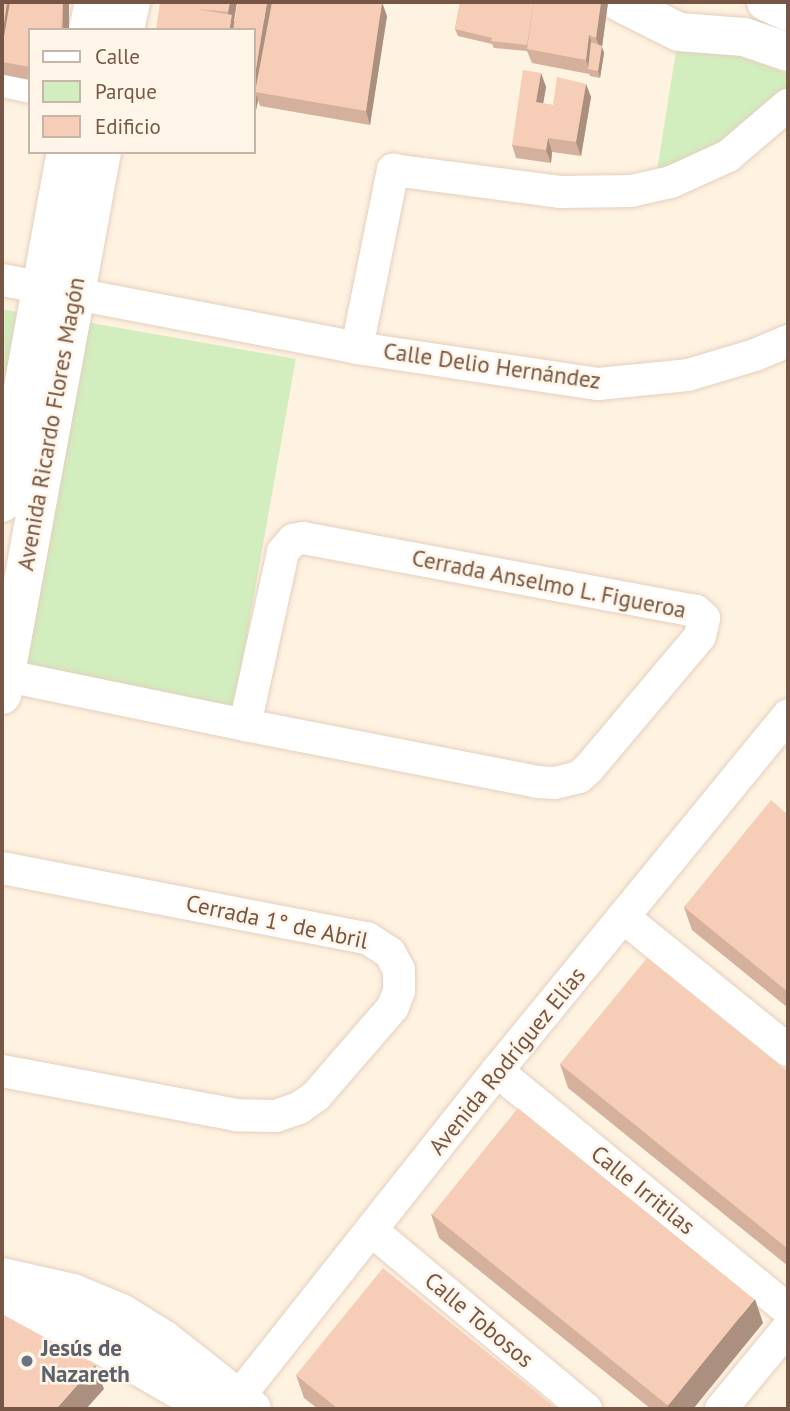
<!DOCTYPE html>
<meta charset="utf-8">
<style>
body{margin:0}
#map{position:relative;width:790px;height:1411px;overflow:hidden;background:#fef2e0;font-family:"PT Sans",sans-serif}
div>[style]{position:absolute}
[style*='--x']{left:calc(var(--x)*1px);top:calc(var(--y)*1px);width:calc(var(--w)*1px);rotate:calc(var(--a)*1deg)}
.green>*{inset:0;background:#d2edbe;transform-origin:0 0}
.roads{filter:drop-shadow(0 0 2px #e5cfbe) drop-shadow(0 0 2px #e5cfbe)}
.pedestrian>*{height:23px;margin:-11.5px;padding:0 11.5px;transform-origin:11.5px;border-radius:11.5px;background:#fff}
.minor>*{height:32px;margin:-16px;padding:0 16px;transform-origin:16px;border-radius:16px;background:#fff}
.tertiary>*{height:38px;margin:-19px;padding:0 19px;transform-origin:19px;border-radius:19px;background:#fff}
.wall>*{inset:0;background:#d4b09d}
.shaded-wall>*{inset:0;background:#ac907f;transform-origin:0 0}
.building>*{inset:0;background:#f6cdb6;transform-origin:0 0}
.dots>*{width:19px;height:19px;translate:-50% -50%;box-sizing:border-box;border:4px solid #fff5e9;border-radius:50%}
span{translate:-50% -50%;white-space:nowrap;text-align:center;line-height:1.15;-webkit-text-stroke:5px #fff5e9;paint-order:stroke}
.street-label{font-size:23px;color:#775645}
.worship-label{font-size:23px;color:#5b616d;font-weight:700}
.left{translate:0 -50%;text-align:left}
.frame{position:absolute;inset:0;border:4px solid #775645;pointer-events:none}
.legend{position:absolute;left:28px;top:28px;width:228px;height:126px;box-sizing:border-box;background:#fff5e9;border:2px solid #c9b5a7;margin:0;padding:9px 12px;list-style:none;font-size:21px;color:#775645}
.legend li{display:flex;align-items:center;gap:14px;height:35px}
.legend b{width:35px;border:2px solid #c9b5a7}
</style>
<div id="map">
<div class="green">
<i style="clip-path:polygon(679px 32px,788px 74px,788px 102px,724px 152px,657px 171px)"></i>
<i style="clip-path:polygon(2px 309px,28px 314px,2px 445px)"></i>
<i style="left:86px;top:322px;width:213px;height:357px;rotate:10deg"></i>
</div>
<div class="roads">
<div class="pedestrian">
<i style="--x:2;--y:85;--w:29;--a:12"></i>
</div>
<div class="minor">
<i style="--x:2;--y:280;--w:361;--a:10.8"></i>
<i style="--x:357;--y:348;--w:244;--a:8.5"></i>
<i style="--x:598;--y:384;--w:90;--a:-5.7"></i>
<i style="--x:688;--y:375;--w:70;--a:-16.6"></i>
<i style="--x:755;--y:355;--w:36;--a:-23"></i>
<i style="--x:357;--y:348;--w:182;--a:-78.6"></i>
<i style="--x:393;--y:170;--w:168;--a:7.5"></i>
<i style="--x:560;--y:192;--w:71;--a:-0.8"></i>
<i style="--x:631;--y:191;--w:41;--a:-12.7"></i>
<i style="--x:671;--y:182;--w:63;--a:-24.5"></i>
<i style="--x:728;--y:156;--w:79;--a:-40.4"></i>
<i style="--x:2;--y:675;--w:248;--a:11.6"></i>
<i style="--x:245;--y:725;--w:298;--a:11"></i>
<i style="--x:537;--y:782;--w:18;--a:3"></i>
<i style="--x:555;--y:783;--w:25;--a:-14"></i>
<i style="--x:579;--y:777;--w:13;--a:-42"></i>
<i style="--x:589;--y:768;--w:172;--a:-49.9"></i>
<i style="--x:700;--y:636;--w:18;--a:-77"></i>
<i style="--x:704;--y:618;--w:11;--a:-139"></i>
<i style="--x:696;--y:611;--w:400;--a:-169.5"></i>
<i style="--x:303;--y:538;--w:10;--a:169"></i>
<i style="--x:293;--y:540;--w:16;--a:130"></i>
<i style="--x:283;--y:552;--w:177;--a:102.4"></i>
<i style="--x:2;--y:868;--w:372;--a:10.9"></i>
<i style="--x:367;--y:938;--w:27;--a:33"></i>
<i style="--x:390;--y:953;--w:19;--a:62"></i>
<i style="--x:399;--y:970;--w:21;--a:90"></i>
<i style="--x:399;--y:991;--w:17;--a:111"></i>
<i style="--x:393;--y:1007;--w:118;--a:130.9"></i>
<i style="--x:316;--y:1096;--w:21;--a:145"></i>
<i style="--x:299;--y:1108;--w:24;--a:161"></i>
<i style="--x:276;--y:1116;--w:39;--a:-179"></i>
<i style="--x:237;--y:1115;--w:239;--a:-169.4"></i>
<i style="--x:623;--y:917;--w:212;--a:38.9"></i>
<i style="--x:497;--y:1071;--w:377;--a:39.4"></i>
<i style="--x:371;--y:1230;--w:280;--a:39.8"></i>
<i style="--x:229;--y:1409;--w:431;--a:-51.6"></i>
<i style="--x:497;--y:1071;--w:460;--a:-50.7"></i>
<i style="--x:721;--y:1409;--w:105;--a:-50.4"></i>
</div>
<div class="tertiary">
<i style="--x:619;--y:2;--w:67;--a:26.6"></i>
<i style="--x:679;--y:32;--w:65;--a:4.4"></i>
<i style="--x:744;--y:37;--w:46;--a:18.8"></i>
<i style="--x:766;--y:2;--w:24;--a:24"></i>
<i style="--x:88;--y:30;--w:29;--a:-78"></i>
<i style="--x:125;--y:30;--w:29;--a:-78"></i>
<i style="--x:2;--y:503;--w:357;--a:-79.7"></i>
<i style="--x:2;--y:695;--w:552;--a:-79.57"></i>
<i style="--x:2;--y:1277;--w:73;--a:12.7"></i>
<i style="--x:73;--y:1293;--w:52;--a:22.6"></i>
<i style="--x:121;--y:1313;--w:49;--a:31.8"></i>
<i style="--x:163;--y:1339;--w:113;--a:38.2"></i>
<i style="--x:2;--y:1313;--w:34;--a:10"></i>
<i style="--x:35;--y:1319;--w:67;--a:20.9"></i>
<i style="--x:98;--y:1343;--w:133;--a:29.9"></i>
</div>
</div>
<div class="wall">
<i style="clip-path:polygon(2px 2px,69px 2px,67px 30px,30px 30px,30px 80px,4px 75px,2px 69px)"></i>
<i style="clip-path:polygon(160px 2px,237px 2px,234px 21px,387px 16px,370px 125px,260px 106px,258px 100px,256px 110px,254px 109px,254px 30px)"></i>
<i style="clip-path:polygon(460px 2px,608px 2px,602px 47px,604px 53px,600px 78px,590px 76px,589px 74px,532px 63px,527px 51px,494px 48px,492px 44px,458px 36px,455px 29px)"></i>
<i style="clip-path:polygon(541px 73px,546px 87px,543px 104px,553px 105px,586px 84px,591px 97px,581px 156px,552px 152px,551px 163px,516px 158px,512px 145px)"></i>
<i style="clip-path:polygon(788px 815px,788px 1008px,692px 930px,684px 907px)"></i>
<i style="clip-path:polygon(560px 1064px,788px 1072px,788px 1266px,568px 1088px)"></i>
<i style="clip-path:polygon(431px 1214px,763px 1323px,693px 1409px,651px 1409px,439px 1238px)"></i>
<i style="clip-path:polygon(296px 1375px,557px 1409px,318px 1409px,304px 1398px)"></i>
</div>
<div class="shaded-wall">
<i style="clip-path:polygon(7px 2px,14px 2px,2px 49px,2px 37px)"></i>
<i style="left:63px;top:2px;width:6px;height:28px"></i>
<i style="clip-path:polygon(230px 2px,237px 2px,234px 20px,236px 30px,229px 30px,231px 21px,228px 12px)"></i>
<i style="clip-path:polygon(267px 2px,274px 2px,255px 92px,258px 100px,256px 110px,254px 103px,254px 81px)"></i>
<i style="clip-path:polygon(382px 2px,387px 16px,370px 125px,366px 111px)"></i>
<i style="clip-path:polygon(601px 2px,608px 2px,608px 3px,602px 47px,604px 53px,600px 78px,598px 71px,601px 51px,596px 38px)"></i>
<i style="clip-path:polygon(589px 35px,594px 49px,589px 69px,586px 60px)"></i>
<i style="clip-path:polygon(541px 73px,546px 87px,541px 116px,536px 102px)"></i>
<i style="clip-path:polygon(586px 84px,591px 97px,581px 156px,576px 142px)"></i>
<i style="clip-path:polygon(548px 138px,552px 152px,551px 163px,546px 150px)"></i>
<i style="clip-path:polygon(755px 1299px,763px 1323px,693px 1409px,669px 1409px,667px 1406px)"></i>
<i style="clip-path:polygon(95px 1365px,104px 1389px,86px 1409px,56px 1409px)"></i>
</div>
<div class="building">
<i style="clip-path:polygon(2px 2px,7px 2px,2px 37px)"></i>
<i style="clip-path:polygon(10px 2px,63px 2px,61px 30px,30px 30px,30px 67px,2px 62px,2px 48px)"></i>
<i style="clip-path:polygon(160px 2px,230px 2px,228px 12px,197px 9px,232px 15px,229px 30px,156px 30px)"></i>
<i style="clip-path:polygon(238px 2px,267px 2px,254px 81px,254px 30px,233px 30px)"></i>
<i style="clip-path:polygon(272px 2px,382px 2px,366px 111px,255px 92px)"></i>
<i style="clip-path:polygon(460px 2px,534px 2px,527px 45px,491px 41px,492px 38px,455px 29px)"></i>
<i style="clip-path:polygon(534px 2px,601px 2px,596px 38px,589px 35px,586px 60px,527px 49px)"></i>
<i style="clip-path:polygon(591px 42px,602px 46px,598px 71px,588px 69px)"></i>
<i style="clip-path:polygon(523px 70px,541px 73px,536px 102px,553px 105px,557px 77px,586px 84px,576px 142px,548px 138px,546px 150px,512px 145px)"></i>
<i style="clip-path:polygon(771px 800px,788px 815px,788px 992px,684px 907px)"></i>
<i style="clip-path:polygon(647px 958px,788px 1072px,788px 1249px,560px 1064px)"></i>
<i style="left:518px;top:1108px;width:304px;height:137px;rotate:39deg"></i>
<i style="clip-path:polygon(383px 1268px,557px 1409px,338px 1409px,296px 1375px)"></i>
<i style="clip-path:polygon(2px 1314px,95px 1365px,56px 1409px,2px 1409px)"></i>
</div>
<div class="dots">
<i style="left:27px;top:1361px;background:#6b7280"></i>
</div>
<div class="street-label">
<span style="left:492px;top:366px;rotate:8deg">Calle Delio Hernández</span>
<span style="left:51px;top:424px;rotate:-80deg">Avenida Ricardo Flores Magón</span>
<span style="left:549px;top:584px;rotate:11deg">Cerrada Anselmo L. Figueroa</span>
<span style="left:277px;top:922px;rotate:12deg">Cerrada 1° de Abril</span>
<span style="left:507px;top:1061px;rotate:-51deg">Avenida Rodríguez Elías</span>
<span style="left:643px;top:1190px;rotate:39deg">Calle Irritilas</span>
<span style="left:479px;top:1320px;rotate:40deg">Calle Tobosos</span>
</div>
<div class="worship-label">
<span class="left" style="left:41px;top:1361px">Jesús de<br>Nazareth</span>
</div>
<div class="frame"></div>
<ul class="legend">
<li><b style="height:9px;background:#fff"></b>Calle</li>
<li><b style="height:19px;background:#d2edbe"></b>Parque</li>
<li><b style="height:19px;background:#f6cdb6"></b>Edificio</li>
</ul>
</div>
